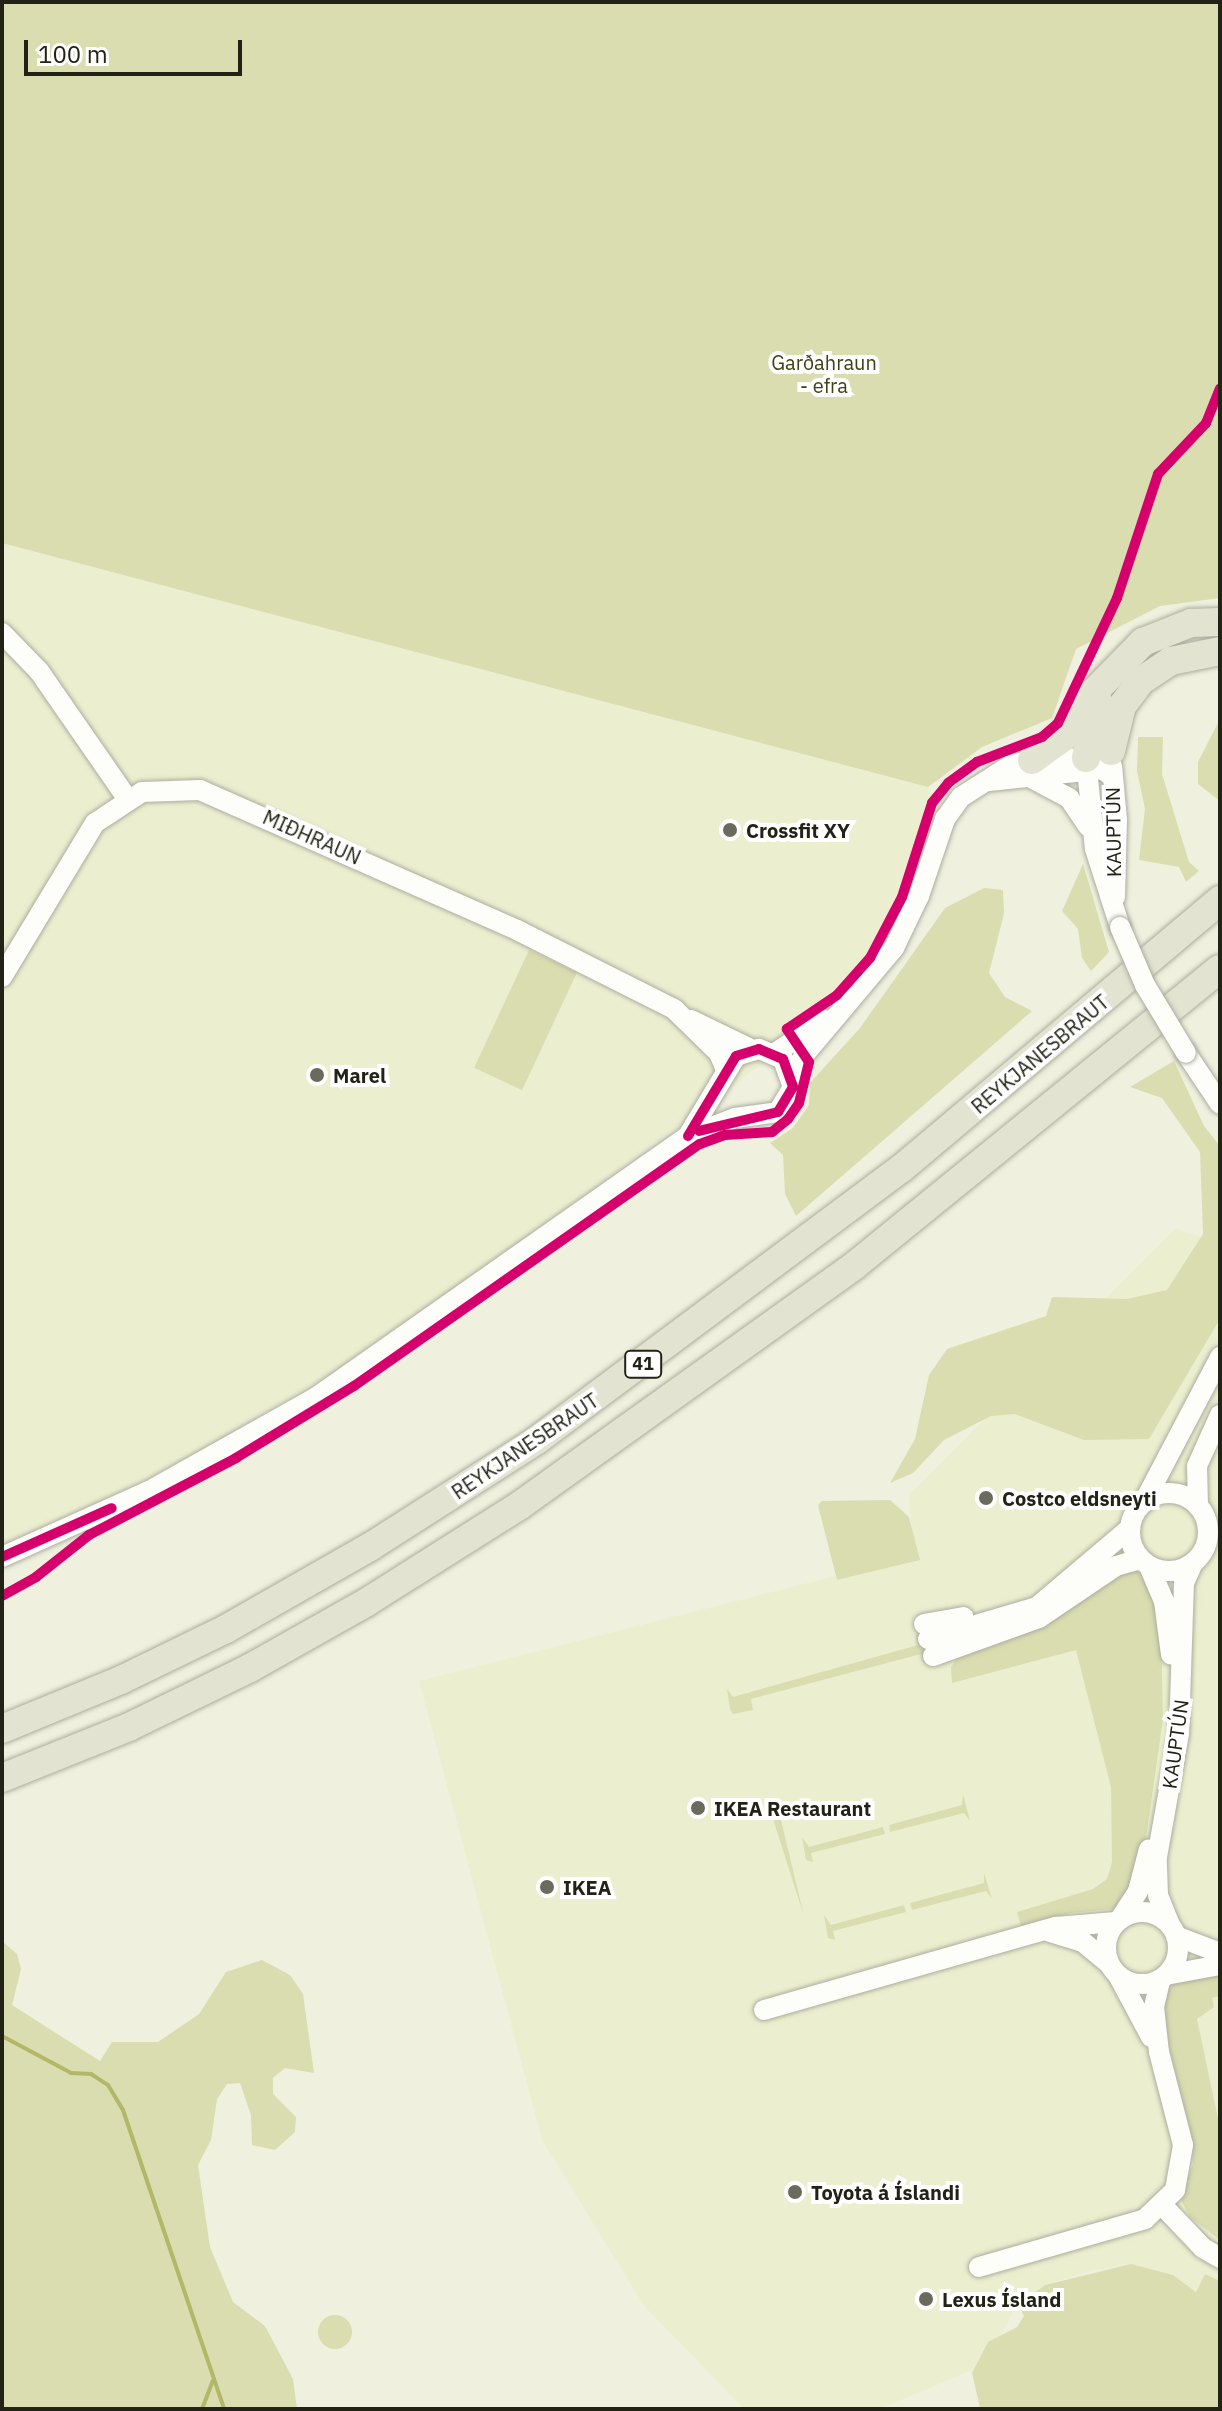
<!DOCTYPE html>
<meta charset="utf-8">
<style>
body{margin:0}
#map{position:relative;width:1222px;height:2411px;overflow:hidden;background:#eff1de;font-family:"IBM Plex Sans",sans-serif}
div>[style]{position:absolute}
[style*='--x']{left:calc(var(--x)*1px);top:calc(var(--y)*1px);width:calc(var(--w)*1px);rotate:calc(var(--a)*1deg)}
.built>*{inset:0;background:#ecefcf}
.green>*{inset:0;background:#daddb0;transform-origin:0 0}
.round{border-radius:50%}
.stream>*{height:4px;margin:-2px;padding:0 2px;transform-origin:2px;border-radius:2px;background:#b3b768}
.roads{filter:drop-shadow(0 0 2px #acad9f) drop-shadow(0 0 2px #acad9f)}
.minor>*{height:20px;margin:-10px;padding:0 10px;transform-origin:10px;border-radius:10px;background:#fdfdfa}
.minor>.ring{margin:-10px;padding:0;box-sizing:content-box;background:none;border:20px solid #fdfdfa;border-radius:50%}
.highway>*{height:28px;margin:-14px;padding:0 14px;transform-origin:14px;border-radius:14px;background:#e2e3d0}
.bridges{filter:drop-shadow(0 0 2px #acad9f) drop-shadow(0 0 2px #acad9f)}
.minor-bridge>*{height:20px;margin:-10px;padding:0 10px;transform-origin:10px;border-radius:10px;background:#fdfdfa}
.cycleway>*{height:10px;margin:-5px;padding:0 5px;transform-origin:5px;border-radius:5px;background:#d6006c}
.dots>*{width:22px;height:22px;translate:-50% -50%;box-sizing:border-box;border:4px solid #fff;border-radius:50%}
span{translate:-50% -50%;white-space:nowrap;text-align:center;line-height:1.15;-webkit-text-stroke:8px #fff;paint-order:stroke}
.shield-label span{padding:2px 6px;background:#fff;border:2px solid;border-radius:6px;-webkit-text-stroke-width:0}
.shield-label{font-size:18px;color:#222316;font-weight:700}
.park-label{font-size:20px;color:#404217}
.poi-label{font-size:20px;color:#222316;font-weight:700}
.left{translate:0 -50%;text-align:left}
.street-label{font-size:20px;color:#222316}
.frame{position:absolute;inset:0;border:4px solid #222316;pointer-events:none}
.scale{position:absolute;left:24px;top:40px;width:218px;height:36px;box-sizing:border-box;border:4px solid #222316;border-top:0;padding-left:10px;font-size:24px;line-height:28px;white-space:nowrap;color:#222316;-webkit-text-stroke:6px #fff;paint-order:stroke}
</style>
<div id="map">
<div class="built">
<i style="clip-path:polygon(2px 543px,928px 787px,946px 823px,868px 982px,822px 1020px,381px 1344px,172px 1466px,2px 1546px)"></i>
<i style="clip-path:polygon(1176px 1228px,1220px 1244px,1220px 2281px,1205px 2275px,1196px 2292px,1173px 2275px,1131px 2264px,1089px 2271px,1045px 2285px,1018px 2304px,984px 2365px,880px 2409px,744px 2409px,644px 2306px,542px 2140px,419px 1681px,914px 1556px,909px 1495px)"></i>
</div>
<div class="green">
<i style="clip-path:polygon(2px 2px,1220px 2px,1220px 598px,1160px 606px,1076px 649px,1052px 718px,982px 747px,928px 787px,2px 543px)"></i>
<i style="clip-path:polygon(1220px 719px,1220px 801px,1198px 784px,1198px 762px)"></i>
<i style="clip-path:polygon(1138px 737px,1163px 737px,1162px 774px,1189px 862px,1199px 871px,1186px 882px,1179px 867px,1139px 860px,1145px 809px,1137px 771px)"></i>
<i style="clip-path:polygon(1083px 864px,1109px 952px,1091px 971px,1082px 958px,1078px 929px,1062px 911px)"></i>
<i style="clip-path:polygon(984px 888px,1003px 890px,1004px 913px,989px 973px,1005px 997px,1032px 1011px,796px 1216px,785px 1194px,783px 1155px,770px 1143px,793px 1128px,809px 1105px,810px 1083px,860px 1028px,945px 908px)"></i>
<i style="left:529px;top:950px;width:53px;height:130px;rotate:25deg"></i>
<i style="clip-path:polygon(1174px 1061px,1204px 1126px,1220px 1146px,1220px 1319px,1149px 1439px,1084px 1440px,1015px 1414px,991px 1416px,944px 1440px,913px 1473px,890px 1483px,915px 1439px,929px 1375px,947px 1349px,1046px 1316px,1052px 1297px,1127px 1299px,1167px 1290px,1203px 1234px,1200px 1152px,1162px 1098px,1130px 1087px)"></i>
<i style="clip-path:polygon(890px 1500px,909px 1517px,920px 1560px,837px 1580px,818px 1505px,822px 1501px)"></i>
<i style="clip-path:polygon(1136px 1571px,1147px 1576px,1161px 1625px,1163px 1719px,1144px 1852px,1123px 1908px,1071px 1913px,1021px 1926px,1017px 1912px,1093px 1889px,1107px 1879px,1112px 1862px,1111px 1787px,1076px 1650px,952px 1683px,951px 1667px,960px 1654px,1037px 1627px,1118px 1576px)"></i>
<i style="clip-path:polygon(916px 1635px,923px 1638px,928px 1657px,924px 1663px,921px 1654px,751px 1699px,753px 1710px,733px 1714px,730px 1709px,727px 1689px,733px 1697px,918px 1645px)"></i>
<i style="clip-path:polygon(963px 1794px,970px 1821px,964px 1813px,890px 1832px,889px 1825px,962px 1805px)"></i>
<i style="clip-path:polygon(776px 1817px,781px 1820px,804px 1916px,774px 1822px)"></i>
<i style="clip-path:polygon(883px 1827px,885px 1834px,811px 1853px,813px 1862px,806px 1860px,802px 1837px,809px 1847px)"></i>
<i style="clip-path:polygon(984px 1873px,992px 1899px,986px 1891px,912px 1910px,910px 1903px,984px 1883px)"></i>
<i style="clip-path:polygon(904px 1905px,906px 1912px,833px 1931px,835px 1940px,828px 1938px,824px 1915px,831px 1925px)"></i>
<i style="clip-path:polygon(2px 1941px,17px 1954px,21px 1969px,12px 2005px,100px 2061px,112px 2042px,158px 2042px,199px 2014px,226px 1972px,262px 1960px,290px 1975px,303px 1994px,314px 2073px,285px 2068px,273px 2078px,273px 2094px,296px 2117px,295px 2132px,275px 2150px,252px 2145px,251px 2115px,240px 2083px,227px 2084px,217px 2099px,211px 2140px,198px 2165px,210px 2247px,233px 2302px,265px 2326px,293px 2379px,297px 2409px,2px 2409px)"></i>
<i style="clip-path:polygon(1220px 1971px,1220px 1996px,1212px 1998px,1214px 2007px,1197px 2019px,1220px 2128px,1220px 2240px,1190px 2217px,1180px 2198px,1193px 2164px,1192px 2138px,1161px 2015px,1167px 1992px,1176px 1981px)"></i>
<i style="clip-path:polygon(1131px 2264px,1173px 2275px,1196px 2292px,1205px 2274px,1220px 2281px,1220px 2409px,980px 2408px,972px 2373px,988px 2342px,1017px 2327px,1024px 2316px,1018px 2304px,1045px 2285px)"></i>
<i class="round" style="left:318px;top:2315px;width:34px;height:34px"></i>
</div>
<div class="stream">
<i style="--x:2;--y:2036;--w:78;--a:28.2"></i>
<i style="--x:71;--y:2073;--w:20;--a:3"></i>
<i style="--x:91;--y:2074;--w:20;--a:33"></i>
<i style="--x:108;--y:2085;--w:29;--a:59"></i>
<i style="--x:123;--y:2110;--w:316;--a:71.3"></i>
<i style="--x:202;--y:2409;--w:30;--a:-69"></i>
</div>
<div class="roads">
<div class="minor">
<i style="--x:2;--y:633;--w:53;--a:45.8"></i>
<i style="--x:39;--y:671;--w:155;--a:55.3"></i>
<i style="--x:1086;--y:758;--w:91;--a:84.4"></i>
<i style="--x:1095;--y:849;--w:82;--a:72.2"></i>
<i style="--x:1112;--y:766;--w:54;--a:84.7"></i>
<i style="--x:1117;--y:820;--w:77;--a:91.5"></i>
<i style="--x:1033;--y:779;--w:41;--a:27.8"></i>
<i style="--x:1069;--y:798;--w:34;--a:56"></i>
<i style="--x:989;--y:781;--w:108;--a:-5.9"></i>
<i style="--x:2;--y:977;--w:180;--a:-58.9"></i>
<i style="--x:95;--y:823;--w:56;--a:-33.4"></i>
<i style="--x:142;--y:792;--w:58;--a:-2"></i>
<i style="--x:200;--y:790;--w:347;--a:23.8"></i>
<i style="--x:517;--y:930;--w:176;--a:26.7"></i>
<i style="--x:674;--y:1009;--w:63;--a:44.4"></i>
<i style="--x:719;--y:1053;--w:18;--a:68"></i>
<i style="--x:691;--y:1020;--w:67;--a:25.8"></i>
<i style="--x:775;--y:1053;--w:60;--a:-33.4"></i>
<i style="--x:1186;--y:1053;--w:61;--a:56.3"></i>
<i style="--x:792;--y:1077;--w:25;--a:-61"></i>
<i style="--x:804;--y:1055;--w:140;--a:-49.9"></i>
<i style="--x:894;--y:948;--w:58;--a:-64.3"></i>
<i style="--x:919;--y:896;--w:81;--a:-71.3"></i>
<i style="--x:945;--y:819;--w:27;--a:-54"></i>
<i style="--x:961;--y:797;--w:59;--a:-32.6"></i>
<i style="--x:1011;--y:765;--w:22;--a:-13"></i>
<i style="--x:1032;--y:760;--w:54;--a:-2.1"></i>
<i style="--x:1086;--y:758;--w:32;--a:35"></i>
<i class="ring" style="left:1130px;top:1493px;width:58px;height:58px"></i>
<i style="--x:1144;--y:1502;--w:164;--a:-62.3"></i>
<i style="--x:1198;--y:1506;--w:40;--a:-91.4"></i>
<i style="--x:1197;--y:1466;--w:56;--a:-65.7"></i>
<i style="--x:2;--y:1557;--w:161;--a:-24.2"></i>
<i style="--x:149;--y:1491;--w:194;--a:-29.3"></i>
<i style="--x:318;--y:1396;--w:452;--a:-35.1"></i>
<i style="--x:688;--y:1136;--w:50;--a:-21"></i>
<i style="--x:735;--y:1118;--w:43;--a:-7.9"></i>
<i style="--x:778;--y:1112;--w:29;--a:-59"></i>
<i style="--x:793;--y:1087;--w:30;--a:-110"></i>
<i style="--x:783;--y:1059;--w:26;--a:-157"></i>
<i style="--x:759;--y:1049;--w:24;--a:163"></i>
<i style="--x:736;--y:1056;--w:93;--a:121"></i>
<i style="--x:1149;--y:1566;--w:38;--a:67"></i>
<i style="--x:1164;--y:1601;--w:54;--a:82.6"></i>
<i style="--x:924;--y:1624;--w:40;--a:-10"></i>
<i style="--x:928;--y:1639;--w:114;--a:-16.4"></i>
<i style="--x:1037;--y:1607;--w:122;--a:-40.3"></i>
<i style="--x:933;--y:1656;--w:113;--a:-19.7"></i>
<i style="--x:1039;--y:1618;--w:93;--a:-34"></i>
<i style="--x:1116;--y:1566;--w:25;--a:-16"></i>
<i class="ring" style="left:1106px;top:1912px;width:52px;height:52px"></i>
<i style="--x:1120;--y:1919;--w:33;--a:-57"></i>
<i style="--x:1138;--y:1891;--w:43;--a:-75.3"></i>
<i style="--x:1170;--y:1925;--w:32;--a:-112"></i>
<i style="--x:1158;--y:1895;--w:38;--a:-92"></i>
<i style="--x:1157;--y:1857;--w:126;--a:-79.9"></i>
<i style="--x:1179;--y:1733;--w:150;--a:-88.1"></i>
<i style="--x:1184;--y:1583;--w:22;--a:-66"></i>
<i style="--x:1050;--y:1932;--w:34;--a:17"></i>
<i style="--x:1083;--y:1942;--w:33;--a:40"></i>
<i style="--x:1176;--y:1936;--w:47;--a:21.1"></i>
<i style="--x:1166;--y:1975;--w:55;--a:-10.5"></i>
<i style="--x:1119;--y:1977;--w:68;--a:61.9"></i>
<i style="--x:764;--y:2010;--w:304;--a:-15.9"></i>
<i style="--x:1056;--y:1927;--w:60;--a:-4.8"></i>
<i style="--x:1163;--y:2206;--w:58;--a:46.4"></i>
<i style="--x:1203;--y:2248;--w:20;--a:30"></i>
<i style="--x:979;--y:2267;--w:173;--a:-16.1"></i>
<i style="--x:1145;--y:2219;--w:42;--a:-44"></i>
<i style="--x:1175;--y:2190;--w:46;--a:-79.9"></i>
<i style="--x:1183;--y:2145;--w:96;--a:-104.5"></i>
<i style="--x:1159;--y:2052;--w:45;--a:-96.3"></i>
<i style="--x:1154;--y:2007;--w:28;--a:-77"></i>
</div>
<div class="highway">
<i style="--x:1111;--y:751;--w:46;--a:-76.3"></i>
<i style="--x:1122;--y:706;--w:31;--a:-53"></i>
<i style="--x:1141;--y:681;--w:36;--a:-34"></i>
<i style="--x:1171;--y:661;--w:50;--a:-11.5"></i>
<i style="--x:1086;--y:758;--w:58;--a:-78.1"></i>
<i style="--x:1032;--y:760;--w:39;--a:-36"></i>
<i style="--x:1064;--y:737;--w:51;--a:-56.9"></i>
<i style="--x:1092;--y:694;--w:73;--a:-45.6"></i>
<i style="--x:1143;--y:642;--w:52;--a:-21.6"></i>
<i style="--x:1191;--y:623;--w:29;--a:-2"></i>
<i style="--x:2;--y:1729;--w:129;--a:-22.4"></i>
<i style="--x:121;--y:1680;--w:117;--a:-25.9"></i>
<i style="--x:226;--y:1629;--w:166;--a:-29.7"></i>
<i style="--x:370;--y:1547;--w:198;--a:-32.6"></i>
<i style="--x:537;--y:1440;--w:455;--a:-36.7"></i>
<i style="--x:902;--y:1168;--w:416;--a:-40.1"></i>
<i style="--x:2;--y:1778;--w:137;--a:-21.9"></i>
<i style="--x:129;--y:1727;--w:135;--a:-26"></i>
<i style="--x:250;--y:1668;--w:134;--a:-29.4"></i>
<i style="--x:367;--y:1602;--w:180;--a:-32.3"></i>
<i style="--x:519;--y:1506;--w:412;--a:-35.6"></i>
<i style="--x:854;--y:1266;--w:471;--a:-39.1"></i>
</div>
</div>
<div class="bridges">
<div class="minor-bridge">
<i style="--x:1120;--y:927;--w:63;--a:66.7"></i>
<i style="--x:1145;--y:985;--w:79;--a:58.9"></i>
</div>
</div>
<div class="cycleway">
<i style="--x:688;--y:1136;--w:93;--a:-59"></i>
<i style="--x:736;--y:1056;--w:24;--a:-17"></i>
<i style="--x:759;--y:1049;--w:26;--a:23"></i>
<i style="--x:783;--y:1059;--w:30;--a:70"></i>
<i style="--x:793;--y:1087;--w:29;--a:121"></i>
<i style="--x:778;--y:1112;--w:81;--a:166.5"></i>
<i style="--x:2;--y:1557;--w:120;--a:-24"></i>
<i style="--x:2;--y:1596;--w:39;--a:-29"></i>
<i style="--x:36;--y:1577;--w:68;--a:-38.4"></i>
<i style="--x:89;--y:1535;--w:166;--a:-27.6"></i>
<i style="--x:236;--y:1458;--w:138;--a:-31.4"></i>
<i style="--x:354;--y:1386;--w:422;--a:-35"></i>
<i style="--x:700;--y:1144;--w:27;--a:-20"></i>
<i style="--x:725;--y:1135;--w:47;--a:-3.7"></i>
<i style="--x:772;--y:1132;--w:21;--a:-39"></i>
<i style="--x:788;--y:1119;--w:19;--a:-55"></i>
<i style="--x:799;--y:1103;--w:42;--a:-76.3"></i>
<i style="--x:809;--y:1062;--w:40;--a:-124"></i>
<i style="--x:787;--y:1029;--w:60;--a:-34.2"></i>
<i style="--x:837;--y:995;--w:50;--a:-48.3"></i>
<i style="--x:870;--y:958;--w:69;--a:-62.3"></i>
<i style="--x:902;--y:897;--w:99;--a:-72.3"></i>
<i style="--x:932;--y:803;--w:26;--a:-51"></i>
<i style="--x:948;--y:783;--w:36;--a:-36"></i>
<i style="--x:977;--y:762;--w:70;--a:-21"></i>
<i style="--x:1042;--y:737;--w:21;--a:-41"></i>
<i style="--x:1058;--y:723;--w:138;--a:-64.7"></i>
<i style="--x:1117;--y:598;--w:131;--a:-71.7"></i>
<i style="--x:1158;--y:474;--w:70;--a:-46.7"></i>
<i style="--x:1206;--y:423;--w:37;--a:-68"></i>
</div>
<div class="dots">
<i style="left:730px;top:830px;background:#6a6b5c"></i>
<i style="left:317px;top:1075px;background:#6a6b5c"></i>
<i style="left:986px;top:1498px;background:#6a6b5c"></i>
<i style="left:698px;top:1808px;background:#6a6b5c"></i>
<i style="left:547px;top:1887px;background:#6a6b5c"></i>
<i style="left:795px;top:2192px;background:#6a6b5c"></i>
<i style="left:926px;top:2299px;background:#6a6b5c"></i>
</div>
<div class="shield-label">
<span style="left:643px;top:1364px">41</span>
</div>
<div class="park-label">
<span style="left:824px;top:374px">Garðahraun<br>- efra</span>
</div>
<div class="poi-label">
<span class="left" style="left:746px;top:830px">Crossfit XY</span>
<span class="left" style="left:333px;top:1075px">Marel</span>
<span class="left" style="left:1002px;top:1498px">Costco eldsneyti</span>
<span class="left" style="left:714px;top:1808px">IKEA Restaurant</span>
<span class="left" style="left:563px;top:1887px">IKEA</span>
<span class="left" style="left:811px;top:2192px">Toyota á Íslandi</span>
<span class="left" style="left:942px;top:2299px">Lexus Ísland</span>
</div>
<div class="street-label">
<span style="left:1113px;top:832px;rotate:-91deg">KAUPTÚN</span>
<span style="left:312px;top:837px;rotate:24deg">MIÐHRAUN</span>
<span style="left:1040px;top:1054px;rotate:-40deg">REYKJANESBRAUT</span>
<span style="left:525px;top:1446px;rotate:-34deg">REYKJANESBRAUT</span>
<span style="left:1175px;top:1744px;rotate:-82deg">KAUPTÚN</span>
</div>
<div class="frame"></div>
<div class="scale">100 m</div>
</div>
